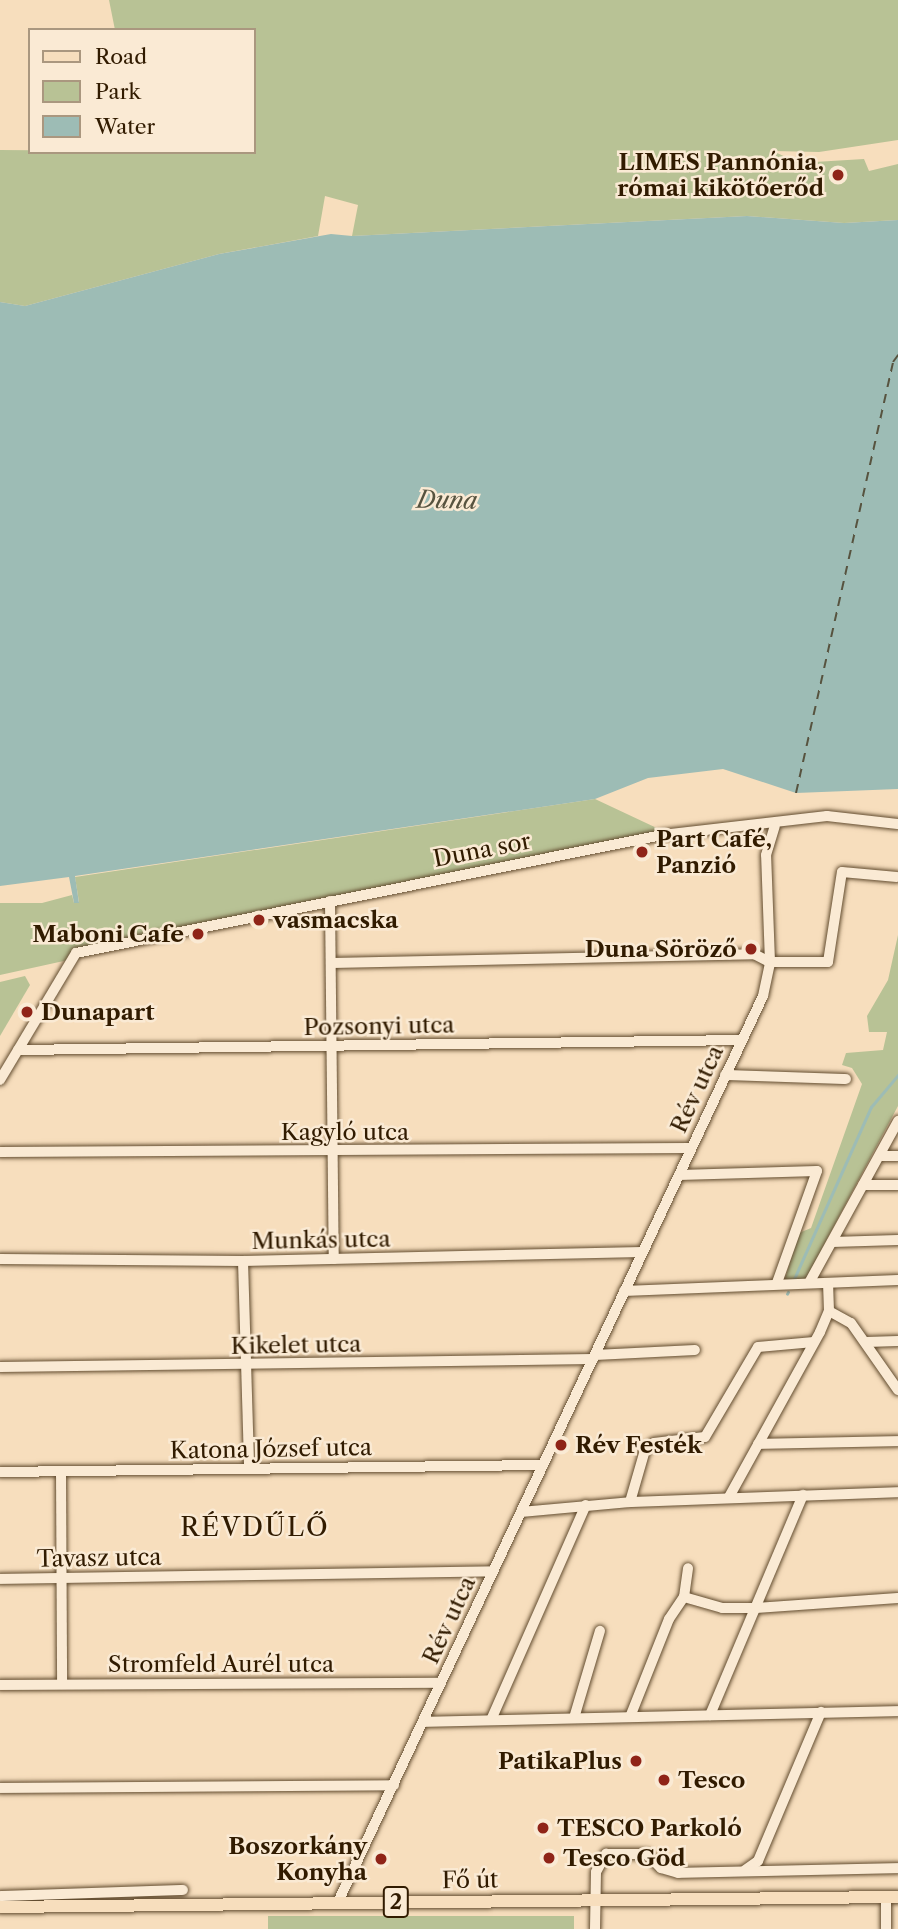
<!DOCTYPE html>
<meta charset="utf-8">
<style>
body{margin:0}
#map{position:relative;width:898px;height:1929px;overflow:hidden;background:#f7debd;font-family:"Libre Caslon Text",serif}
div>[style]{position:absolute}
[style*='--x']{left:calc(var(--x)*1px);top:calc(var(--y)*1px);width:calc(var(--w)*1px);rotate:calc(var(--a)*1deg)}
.green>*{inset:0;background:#b8c295;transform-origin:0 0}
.water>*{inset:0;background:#9dbcb5}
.stream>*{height:2.5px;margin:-1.25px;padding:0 1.25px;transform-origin:1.25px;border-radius:1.25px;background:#9dbcb5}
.ferry>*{height:2px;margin-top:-1px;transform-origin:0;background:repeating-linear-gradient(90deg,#57533f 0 9px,transparent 0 16px)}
.roads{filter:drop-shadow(0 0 2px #624c2f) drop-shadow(0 0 2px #624c2f)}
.minor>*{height:10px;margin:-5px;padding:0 5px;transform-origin:5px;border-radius:5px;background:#faead4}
.major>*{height:12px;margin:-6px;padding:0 6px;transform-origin:6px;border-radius:6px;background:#f7debd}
.dots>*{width:19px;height:19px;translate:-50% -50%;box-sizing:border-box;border:4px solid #faead4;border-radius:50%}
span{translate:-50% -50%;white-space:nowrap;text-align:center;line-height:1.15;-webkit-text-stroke:5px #faead4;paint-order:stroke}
.shield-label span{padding:2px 5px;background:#faead4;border:2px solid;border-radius:5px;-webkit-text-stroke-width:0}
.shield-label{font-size:21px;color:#311b00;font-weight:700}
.poi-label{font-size:23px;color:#311b00;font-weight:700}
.right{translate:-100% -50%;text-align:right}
.left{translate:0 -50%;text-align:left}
.street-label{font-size:23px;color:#311b00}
.water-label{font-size:24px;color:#57533f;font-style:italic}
.quarter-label{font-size:26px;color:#311b00;letter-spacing:2px}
.legend{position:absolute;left:28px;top:28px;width:228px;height:126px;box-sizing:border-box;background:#faead4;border:2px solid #aa977f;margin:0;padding:9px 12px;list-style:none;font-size:21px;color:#311b00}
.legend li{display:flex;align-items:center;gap:14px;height:35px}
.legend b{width:35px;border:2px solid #aa977f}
</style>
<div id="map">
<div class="green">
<i style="clip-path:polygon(109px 0,898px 0,898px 140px,819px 152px,773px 151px,798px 163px,864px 159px,869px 171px,898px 164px,898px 220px,844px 223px,747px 216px,352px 236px,358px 205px,325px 196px,318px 236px,219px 254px,25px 306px,0 302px,0 150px,254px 152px,254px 30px,115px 30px)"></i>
<i style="clip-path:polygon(595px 799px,661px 830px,0 975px,0 903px,42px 903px,72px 895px,74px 903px,79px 902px,75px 877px)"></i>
<i style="clip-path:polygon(898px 935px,898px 1106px,804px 1282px,784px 1282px,799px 1233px,811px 1228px,862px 1084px,852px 1068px,842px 1065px,846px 1053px,883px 1050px,887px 1032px,869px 1032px,867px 1016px,888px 980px)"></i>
<i style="clip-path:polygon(25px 976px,30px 985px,0 1036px,0 982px)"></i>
<i style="left:574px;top:1916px;width:13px;height:306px;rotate:90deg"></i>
</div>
<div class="water">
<i style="clip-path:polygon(747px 216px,844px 223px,898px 220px,898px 789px,796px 793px,723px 769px,648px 778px,595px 799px,75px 876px,79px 903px,74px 903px,69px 877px,0 886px,0 302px,25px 306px,219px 254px,331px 234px,352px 236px)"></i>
</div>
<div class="stream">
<i style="--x:794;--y:1279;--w:188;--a:-65.9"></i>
<i style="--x:871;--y:1107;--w:42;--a:-49.8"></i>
<i style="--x:787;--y:1294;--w:2;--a:-63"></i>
</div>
<div class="ferry">
<i style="--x:796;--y:793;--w:442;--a:-77.3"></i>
<i style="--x:893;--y:362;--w:9;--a:-54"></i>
</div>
<div class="roads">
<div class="minor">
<i style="--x:330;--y:901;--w:358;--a:89.4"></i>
<i style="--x:770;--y:962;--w:58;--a:0"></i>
<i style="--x:828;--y:962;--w:91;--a:-81.2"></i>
<i style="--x:842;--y:872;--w:55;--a:5.2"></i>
<i style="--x:332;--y:963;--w:422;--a:-1.2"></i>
<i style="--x:754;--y:954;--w:18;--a:27"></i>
<i style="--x:18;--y:1050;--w:724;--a:-0.79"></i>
<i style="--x:725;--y:1075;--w:121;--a:1.9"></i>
<i style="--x:0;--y:1080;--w:148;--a:-59.1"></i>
<i style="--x:76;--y:953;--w:598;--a:-11.39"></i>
<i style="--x:662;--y:835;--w:166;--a:-6.6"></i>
<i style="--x:827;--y:816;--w:71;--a:6.4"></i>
<i style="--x:0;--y:1152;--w:691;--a:-0.33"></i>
<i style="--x:880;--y:1156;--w:18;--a:0"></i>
<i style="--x:679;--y:1175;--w:138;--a:-1.7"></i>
<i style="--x:817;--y:1171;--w:119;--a:109.7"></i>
<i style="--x:863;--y:1185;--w:35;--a:0"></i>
<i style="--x:832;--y:1242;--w:66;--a:-1.7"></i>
<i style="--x:0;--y:1259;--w:243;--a:0.5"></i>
<i style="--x:243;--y:1261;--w:399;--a:-1.3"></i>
<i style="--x:243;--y:1261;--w:207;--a:88.3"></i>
<i style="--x:809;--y:1283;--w:185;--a:-61.2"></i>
<i style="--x:624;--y:1291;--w:274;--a:-2.3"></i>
<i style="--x:829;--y:1311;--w:25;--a:29"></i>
<i style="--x:851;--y:1323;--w:82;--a:55"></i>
<i style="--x:866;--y:1342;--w:32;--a:-2"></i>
<i style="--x:595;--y:1355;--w:100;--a:-2.9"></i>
<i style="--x:0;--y:1367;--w:593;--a:-0.77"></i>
<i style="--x:758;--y:1444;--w:140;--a:-1.2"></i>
<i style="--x:61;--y:1471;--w:213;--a:89.7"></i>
<i style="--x:0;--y:1472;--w:543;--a:-0.74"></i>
<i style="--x:729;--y:1497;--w:188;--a:-61.1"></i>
<i style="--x:820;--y:1332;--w:23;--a:-67"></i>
<i style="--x:829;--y:1311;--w:28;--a:-92"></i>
<i style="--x:630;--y:1502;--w:54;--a:-73.9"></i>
<i style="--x:645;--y:1450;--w:11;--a:-38"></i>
<i style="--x:654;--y:1443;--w:51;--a:-6.7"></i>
<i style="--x:705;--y:1437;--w:104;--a:-59.5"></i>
<i style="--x:758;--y:1347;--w:56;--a:-5.1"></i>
<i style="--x:521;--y:1512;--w:109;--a:-5.2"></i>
<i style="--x:630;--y:1502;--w:268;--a:-2.1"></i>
<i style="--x:0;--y:1579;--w:493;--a:-0.9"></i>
<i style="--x:684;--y:1597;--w:40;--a:16"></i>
<i style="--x:722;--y:1608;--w:34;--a:0"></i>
<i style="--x:756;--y:1608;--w:142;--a:-4"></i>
<i style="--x:0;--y:1685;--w:441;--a:-0.3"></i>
<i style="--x:710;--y:1715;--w:239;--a:-67.1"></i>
<i style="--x:630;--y:1717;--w:105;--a:-68.3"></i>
<i style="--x:669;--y:1619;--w:27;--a:-56"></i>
<i style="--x:684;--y:1597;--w:29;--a:-82"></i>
<i style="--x:574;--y:1718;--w:91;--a:-73.4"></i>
<i style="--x:491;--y:1720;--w:235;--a:-66.2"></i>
<i style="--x:423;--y:1722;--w:475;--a:-1.3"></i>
<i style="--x:0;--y:1788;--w:394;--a:-0.4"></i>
<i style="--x:745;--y:1870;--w:16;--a:-35"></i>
<i style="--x:758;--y:1861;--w:162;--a:-67.1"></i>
<i style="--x:0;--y:1896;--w:183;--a:-1.9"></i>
<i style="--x:338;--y:1902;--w:1001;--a:-64.87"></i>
<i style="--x:763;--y:996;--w:35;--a:-78"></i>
<i style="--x:770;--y:962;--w:107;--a:-92.1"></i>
<i style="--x:766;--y:855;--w:30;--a:-73"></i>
<i style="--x:595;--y:1929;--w:57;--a:-89"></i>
<i style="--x:596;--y:1872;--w:21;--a:-61"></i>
<i style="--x:606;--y:1854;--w:41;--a:0"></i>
<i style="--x:647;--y:1854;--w:20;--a:45"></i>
<i style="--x:661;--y:1868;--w:18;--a:16"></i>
<i style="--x:678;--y:1873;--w:220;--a:-1.3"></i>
<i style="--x:886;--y:1929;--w:32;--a:-90"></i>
</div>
<div class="major">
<i style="--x:0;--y:1907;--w:898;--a:-0.64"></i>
</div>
</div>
<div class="dots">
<i style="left:838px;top:175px;background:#8f2418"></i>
<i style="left:642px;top:852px;background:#8f2418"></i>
<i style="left:259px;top:920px;background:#8f2418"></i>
<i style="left:198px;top:934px;background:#8f2418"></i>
<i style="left:751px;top:949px;background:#8f2418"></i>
<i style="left:27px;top:1012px;background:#8f2418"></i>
<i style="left:561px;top:1445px;background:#8f2418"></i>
<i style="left:636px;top:1761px;background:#8f2418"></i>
<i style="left:664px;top:1780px;background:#8f2418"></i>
<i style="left:543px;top:1828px;background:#8f2418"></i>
<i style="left:549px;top:1858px;background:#8f2418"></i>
<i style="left:381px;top:1859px;background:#8f2418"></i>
</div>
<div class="shield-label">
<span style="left:396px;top:1902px">2</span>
</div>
<div class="poi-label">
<span class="right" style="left:824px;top:175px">LIMES Pannónia,<br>római kikötőerőd</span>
<span class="left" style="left:656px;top:852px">Part Café,<br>Panzió</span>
<span class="left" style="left:273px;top:920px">vasmacska</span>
<span class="right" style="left:184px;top:934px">Maboni Cafe</span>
<span class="right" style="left:737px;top:949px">Duna Söröző</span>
<span class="left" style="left:41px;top:1012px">Dunapart</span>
<span class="left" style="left:575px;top:1445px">Rév Festék</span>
<span class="right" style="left:622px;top:1761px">PatikaPlus</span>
<span class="left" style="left:678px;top:1780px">Tesco</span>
<span class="left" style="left:557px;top:1828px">TESCO Parkoló</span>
<span class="right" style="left:367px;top:1859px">Boszorkány<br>Konyha</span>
<span class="left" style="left:563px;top:1858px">Tesco Göd</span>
</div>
<div class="street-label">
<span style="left:482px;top:850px;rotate:-11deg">Duna sor</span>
<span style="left:379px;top:1026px;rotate:-1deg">Pozsonyi utca</span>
<span style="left:697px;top:1089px;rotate:-65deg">Rév utca</span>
<span style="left:345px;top:1132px">Kagyló utca</span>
<span style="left:321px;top:1240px;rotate:-1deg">Munkás utca</span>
<span style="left:296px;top:1345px;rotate:-1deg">Kikelet utca</span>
<span style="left:271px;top:1449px;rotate:-1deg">Katona József utca</span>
<span style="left:99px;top:1558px;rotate:-1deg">Tavasz utca</span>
<span style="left:449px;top:1620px;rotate:-65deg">Rév utca</span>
<span style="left:221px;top:1664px">Stromfeld Aurél utca</span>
<span style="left:470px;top:1880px;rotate:-1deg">Fő út</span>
</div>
<div class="water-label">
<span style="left:447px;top:500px;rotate:1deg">Duna</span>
</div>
<div class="quarter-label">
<span style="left:255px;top:1528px">RÉVDŰLŐ</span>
</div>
<ul class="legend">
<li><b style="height:9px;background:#f7debd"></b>Road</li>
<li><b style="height:19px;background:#b8c295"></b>Park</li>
<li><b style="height:19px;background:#9dbcb5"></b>Water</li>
</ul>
</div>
